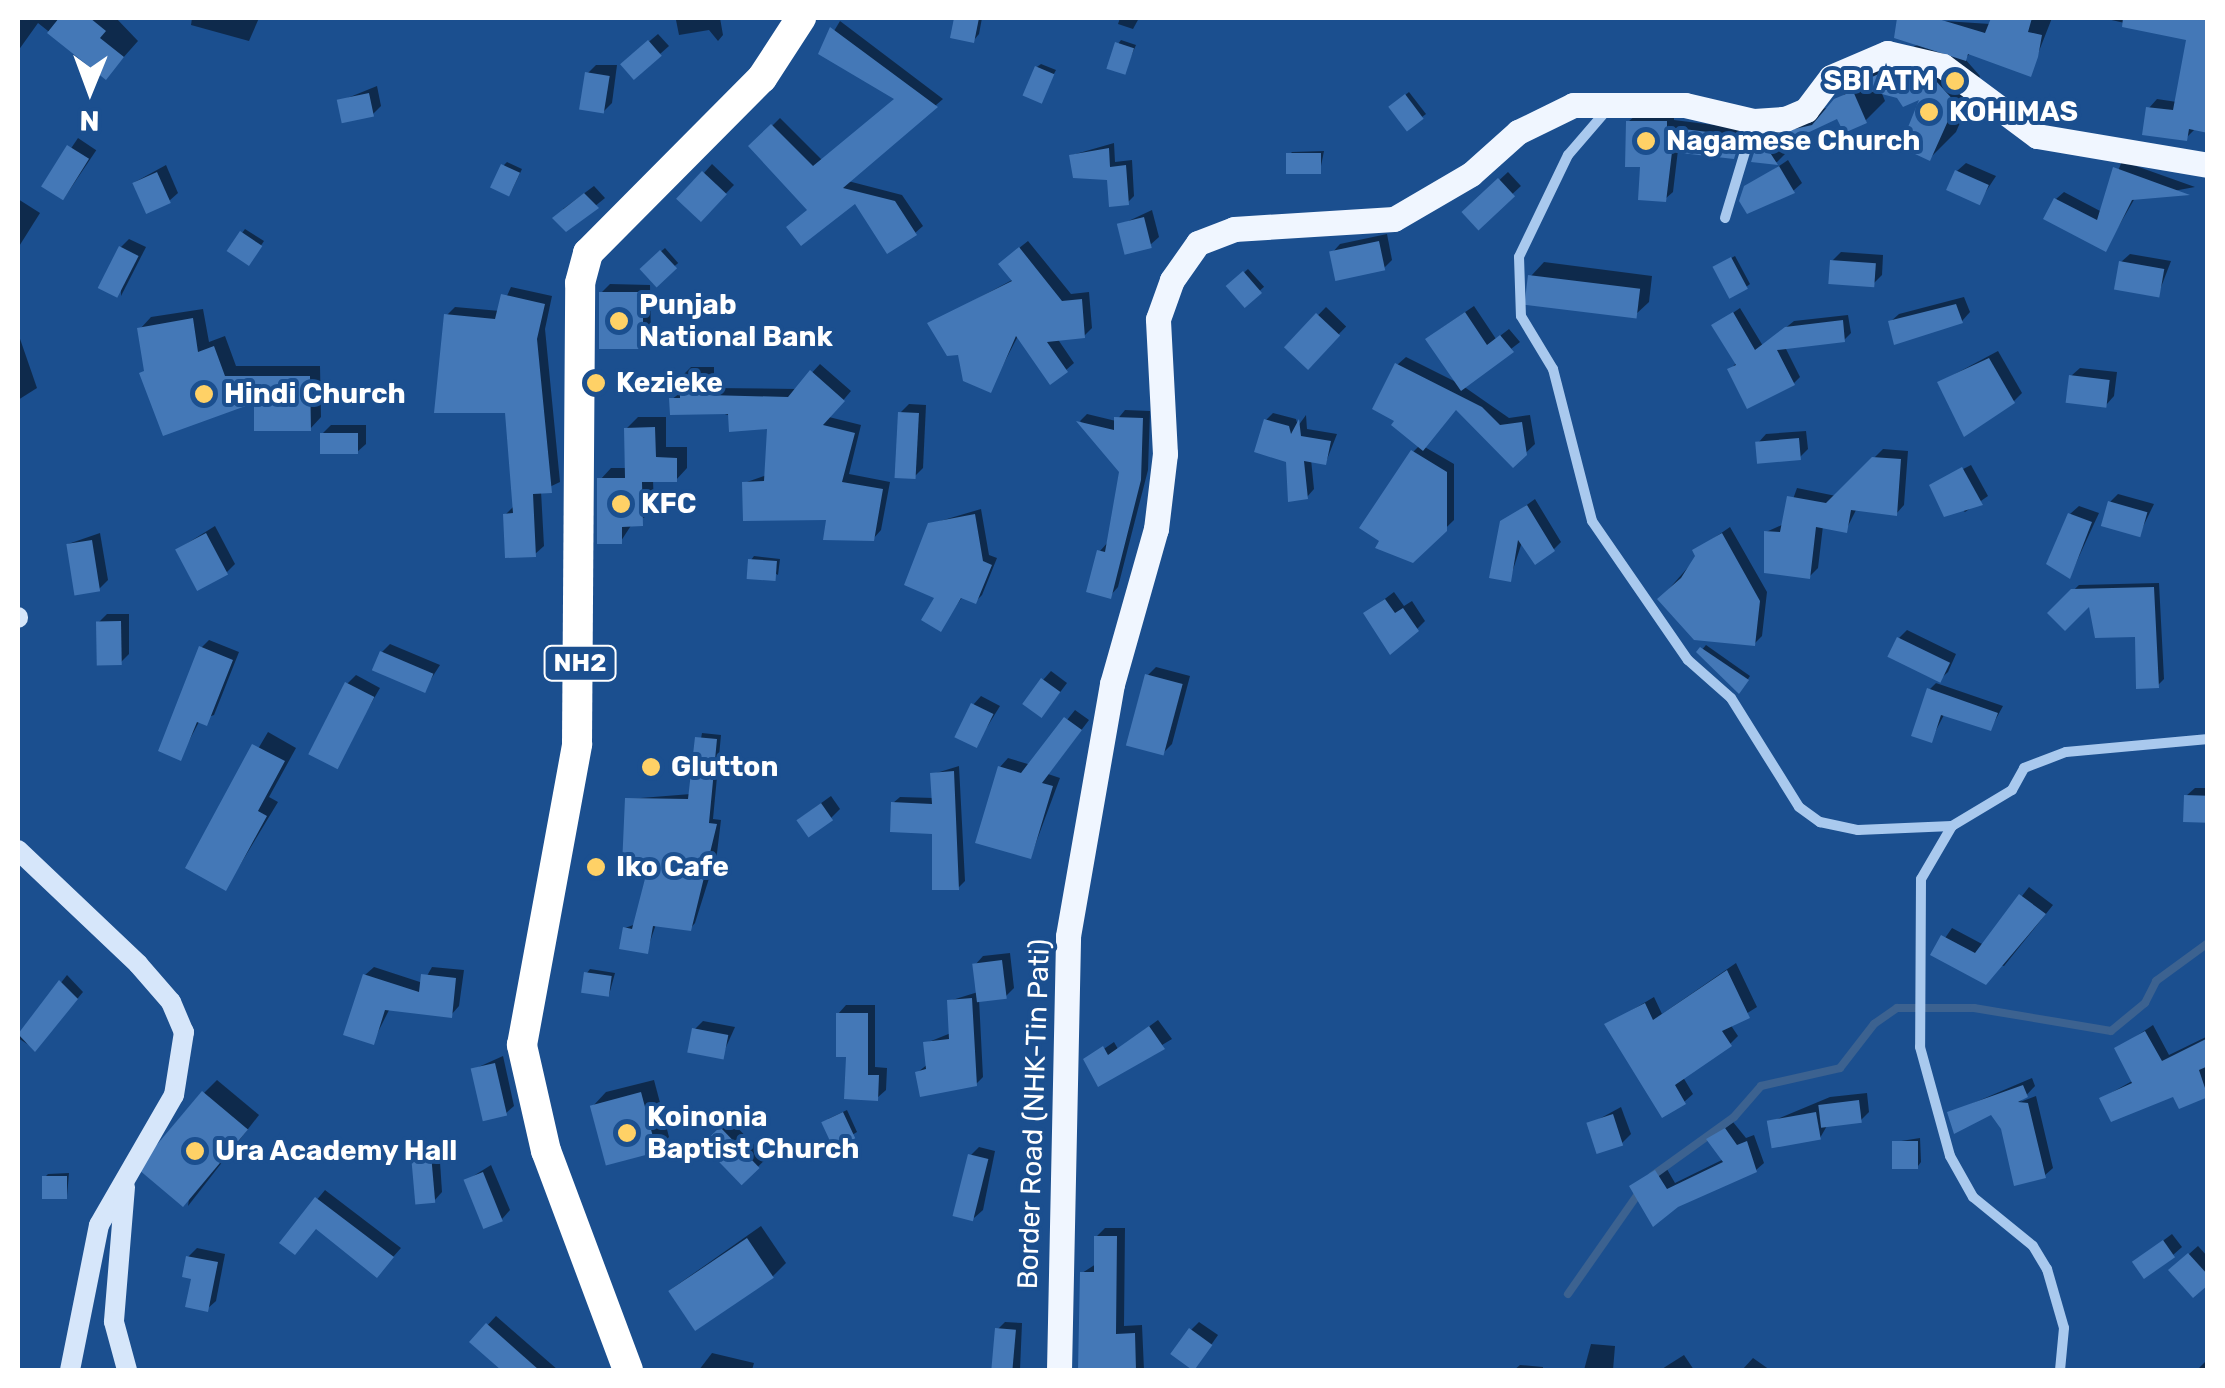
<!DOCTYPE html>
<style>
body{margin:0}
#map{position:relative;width:2225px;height:1388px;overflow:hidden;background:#1b4f8f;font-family:Rubik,sans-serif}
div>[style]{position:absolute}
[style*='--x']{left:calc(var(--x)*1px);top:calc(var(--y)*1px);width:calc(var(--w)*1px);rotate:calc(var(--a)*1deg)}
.shadow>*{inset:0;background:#0007;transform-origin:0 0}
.stream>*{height:8px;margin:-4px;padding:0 4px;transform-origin:4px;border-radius:4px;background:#3c6290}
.building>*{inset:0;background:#4478b7;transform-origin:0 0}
.street>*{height:10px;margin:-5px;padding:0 5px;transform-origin:5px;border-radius:5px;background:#a9c9ee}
.secondary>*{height:20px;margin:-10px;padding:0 10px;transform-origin:10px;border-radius:10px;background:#d6e6fa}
.primary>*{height:25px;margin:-12.5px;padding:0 12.5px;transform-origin:12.5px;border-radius:12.5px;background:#f0f6ff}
.highway>*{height:30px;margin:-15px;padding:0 15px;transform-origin:15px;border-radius:15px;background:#fff}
.dots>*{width:28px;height:28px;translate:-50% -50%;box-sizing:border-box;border:5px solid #1b4f8f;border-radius:50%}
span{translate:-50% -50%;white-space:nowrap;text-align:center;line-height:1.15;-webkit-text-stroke:8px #1b4f8f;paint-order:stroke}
.shield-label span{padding:2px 8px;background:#1b4f8f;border:2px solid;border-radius:8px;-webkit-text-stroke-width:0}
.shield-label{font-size:25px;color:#fff;font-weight:700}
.poi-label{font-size:28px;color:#fff;font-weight:700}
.right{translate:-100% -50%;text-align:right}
.left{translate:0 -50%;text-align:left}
.street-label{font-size:28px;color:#fff}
.frame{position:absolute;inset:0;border:20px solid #fff;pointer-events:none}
.north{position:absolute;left:40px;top:40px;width:100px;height:100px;-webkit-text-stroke:8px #1b4f8f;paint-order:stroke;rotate:181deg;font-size:28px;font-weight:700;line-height:40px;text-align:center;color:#fff}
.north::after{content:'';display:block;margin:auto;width:35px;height:45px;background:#fff;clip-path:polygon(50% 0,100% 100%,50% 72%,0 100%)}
</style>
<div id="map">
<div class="shadow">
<i style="clip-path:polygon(18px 18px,116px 18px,138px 41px,106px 77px,38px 23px,18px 51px)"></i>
<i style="clip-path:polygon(192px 18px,259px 18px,249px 41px,191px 25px)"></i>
<i style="clip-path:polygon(662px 18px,720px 18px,723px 35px,718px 41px,709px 30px,679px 35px,676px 20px)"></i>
<i style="clip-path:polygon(956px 18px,982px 18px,979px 34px,974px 40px,953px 36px)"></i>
<i style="clip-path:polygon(1120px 18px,1139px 18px,1133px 29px,1118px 24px)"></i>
<i style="clip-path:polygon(1899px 18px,1990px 24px,1991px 18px,2052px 18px,2030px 74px,1971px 52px,1965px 59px,1980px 76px,1956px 132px,1930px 158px,1924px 95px,1881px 91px,1885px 101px,1865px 121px,1839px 116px,1792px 137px,1796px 143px,1777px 162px,1754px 159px,1761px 138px,1781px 118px,1831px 107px,1880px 61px,1920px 44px,1897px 36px)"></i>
<i style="clip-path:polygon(2103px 18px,2208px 18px,2208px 82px,2196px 128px,2186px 138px,2149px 108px,2157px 99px,2177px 102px,2189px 38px)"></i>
<i style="clip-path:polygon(840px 21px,943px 99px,848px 181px,902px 195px,923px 226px,915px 233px,855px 200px,810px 209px,752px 146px,780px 118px,822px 160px,897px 98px,821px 53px)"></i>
<i style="clip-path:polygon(658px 34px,669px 46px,634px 77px,632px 56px)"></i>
<i style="clip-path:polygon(1121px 40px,1136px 45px,1124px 72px,1118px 44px)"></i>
<i style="clip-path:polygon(1041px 64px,1056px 70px,1040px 100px,1037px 67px)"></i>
<i style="clip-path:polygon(596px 65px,617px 65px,612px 103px,604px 111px,587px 74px)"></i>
<i style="clip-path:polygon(377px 86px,381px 106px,373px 114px,340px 101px)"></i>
<i style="clip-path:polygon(1409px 92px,1426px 114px,1422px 117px,1395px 103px)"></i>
<i style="clip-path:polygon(1636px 115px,1674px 115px,1674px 120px,1746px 129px,1733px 157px,1678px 150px,1673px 192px,1665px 199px,1628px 122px)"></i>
<i style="left:78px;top:138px;width:22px;height:58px;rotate:34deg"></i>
<i style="clip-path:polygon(1114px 143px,1115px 162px,1132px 160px,1134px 196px,1128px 202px,1109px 177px,1072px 155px)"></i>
<i style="clip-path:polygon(1324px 151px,1320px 171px,1289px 155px,1292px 152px)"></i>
<i style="clip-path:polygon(1788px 160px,1802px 183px,1793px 191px,1746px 188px)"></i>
<i style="clip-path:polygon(2122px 161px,2195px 187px,2135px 198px,2106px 248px,2056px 199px,2064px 192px,2102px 212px)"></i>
<i style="clip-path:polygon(507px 162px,522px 169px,512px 190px,504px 165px)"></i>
<i style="clip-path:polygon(1966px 163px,1996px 176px,1979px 202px,1957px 171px)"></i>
<i style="clip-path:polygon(712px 164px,734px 185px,699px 221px,704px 173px)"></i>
<i style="clip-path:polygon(166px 165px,178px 193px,169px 201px,135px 182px)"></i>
<i style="left:1508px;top:172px;width:19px;height:59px;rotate:47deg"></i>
<i style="clip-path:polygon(594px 186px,605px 198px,567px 229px,563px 209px)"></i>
<i style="clip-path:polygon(18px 199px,40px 213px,18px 248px)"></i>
<i style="clip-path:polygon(1152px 210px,1159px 237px,1150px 245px,1120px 225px)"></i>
<i style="clip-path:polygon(245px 229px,264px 241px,252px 259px,242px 233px)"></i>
<i style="clip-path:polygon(1387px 234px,1392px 260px,1384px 268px,1332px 253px,1340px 244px)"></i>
<i style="clip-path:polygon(129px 239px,146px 247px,121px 296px,121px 247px)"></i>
<i style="clip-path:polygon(1028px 241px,1071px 294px,1089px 292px,1092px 328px,1084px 336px,1057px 338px,1074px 363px,1066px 370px,1018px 336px,990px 390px,930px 324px,1014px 279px,1009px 256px)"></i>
<i style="left:665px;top:248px;width:20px;height:30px;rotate:49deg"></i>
<i style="clip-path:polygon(1841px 252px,1883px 255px,1882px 275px,1873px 284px,1832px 261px)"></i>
<i style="clip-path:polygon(2130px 254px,2171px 261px,2158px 295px,2121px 262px)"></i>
<i style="clip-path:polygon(1735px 256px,1750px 284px,1746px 287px,1720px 264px)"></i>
<i style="clip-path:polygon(1544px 262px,1652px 276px,1649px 302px,1635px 315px,1531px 276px)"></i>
<i style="left:1248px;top:269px;width:24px;height:26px;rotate:48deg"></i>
<i style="clip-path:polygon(610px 284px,650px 285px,651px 339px,643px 347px,601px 293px)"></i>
<i style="clip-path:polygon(511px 287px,552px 296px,545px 329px,560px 482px,541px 491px,544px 546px,535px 554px,505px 515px,515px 505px,508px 410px,447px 315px,455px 307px,500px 311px)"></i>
<i style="clip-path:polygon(1964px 297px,1970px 312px,1962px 321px,1890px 322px,1899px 314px)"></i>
<i style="clip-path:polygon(1474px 306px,1496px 339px,1509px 329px,1520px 342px,1463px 386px,1509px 418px,1530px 415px,1535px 444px,1513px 465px,1457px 407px,1423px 446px,1454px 464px,1454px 520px,1413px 560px,1413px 452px,1420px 445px,1397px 365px,1406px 357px,1458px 383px,1436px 332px)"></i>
<i style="left:1326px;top:307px;width:28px;height:56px;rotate:44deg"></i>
<i style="clip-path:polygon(1740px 308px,1763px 346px,1794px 321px,1848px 315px,1851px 333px,1844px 340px,1785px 347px,1800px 377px,1794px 383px,1730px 370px,1737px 362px,1714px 326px)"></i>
<i style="clip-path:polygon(203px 309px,209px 342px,225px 336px,236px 366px,320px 366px,321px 417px,310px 429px,257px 399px,147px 369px,140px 329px,151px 317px)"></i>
<i style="clip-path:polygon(18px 333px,37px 388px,18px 400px)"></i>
<i style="clip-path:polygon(1998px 351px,2022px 393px,2014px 401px,1940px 382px)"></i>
<i style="clip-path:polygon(820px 364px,851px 391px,829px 417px,861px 425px,849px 474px,890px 482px,881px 530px,873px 539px,744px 483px,767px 475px,770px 427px,672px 399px,683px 391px,682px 376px,691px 367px,714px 367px,714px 388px,797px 389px)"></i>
<i style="clip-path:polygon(2080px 368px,2117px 372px,2114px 396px,2106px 405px,2071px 376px)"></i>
<i style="clip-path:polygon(909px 404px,926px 405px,923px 468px,914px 477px,900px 413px)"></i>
<i style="clip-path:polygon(1125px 410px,1150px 411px,1148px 470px,1118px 587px,1110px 596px,1100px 551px,1109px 541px,1122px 472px,1080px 421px,1087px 414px,1116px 421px)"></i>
<i style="clip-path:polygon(1273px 413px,1296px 419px,1298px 426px,1306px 415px,1307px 429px,1337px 434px,1326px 462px,1311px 459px,1314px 489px,1307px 497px,1266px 420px)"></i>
<i style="clip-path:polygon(638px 417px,666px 417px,666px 447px,687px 447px,687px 468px,676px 480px,653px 479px,654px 512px,632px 524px,621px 541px,600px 480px,611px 468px,628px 468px,626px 429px)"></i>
<i style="clip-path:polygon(331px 425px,366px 425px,366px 444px,357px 452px,322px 434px)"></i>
<i style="clip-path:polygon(1806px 431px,1808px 449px,1799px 458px,1758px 443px,1766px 434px)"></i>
<i style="clip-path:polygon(1883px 449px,1908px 451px,1904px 505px,1896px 514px,1857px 508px,1846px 530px,1823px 526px,1818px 568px,1810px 576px,1766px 532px,1784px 524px,1797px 488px,1836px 496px)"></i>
<i style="clip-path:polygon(1971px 465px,1988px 496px,1965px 512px,1932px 485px)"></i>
<i style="clip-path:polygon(2118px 494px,2154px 504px,2139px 535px,2110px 502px)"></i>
<i style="clip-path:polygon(1535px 499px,1561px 542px,1554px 549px,1522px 542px,1510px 579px,1506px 520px)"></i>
<i style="clip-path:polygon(2079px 506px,2099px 513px,2070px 576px,2070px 514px)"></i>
<i style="clip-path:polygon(981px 509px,989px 555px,997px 558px,982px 595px,976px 601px,963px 596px,940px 629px,930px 524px)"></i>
<i style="clip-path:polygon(215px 526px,235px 564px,227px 572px,178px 549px)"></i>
<i style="clip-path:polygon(1730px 527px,1767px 592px,1762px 636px,1754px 644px,1660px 599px,1698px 556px,1695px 551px)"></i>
<i style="clip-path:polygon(100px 533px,108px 580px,99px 589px,68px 544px)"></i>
<i style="clip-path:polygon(754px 556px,780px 559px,778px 575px,751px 560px)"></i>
<i style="clip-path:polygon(2159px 583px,2164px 679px,2158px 685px,2137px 634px,2091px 602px,2050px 613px,2079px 585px)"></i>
<i style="clip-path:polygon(1394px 592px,1404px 606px,1412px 601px,1425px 621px,1417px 629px,1366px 613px)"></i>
<i style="clip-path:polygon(107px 614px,129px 614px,129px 654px,121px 662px,98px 623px)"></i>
<i style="clip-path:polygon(1907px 630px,1956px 654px,1948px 672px,1936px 683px,2003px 706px,1991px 728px,1945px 713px,1931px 740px,1929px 690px,1939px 680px,1899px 638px)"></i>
<i style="clip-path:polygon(209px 640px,239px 652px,214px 715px,200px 720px,180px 758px,201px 648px)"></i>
<i style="clip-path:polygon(390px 644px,440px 665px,424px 690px,382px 652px)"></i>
<i style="clip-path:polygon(1706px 645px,1750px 676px,1742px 688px,1700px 652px)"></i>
<i style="clip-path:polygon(1156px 667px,1190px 676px,1172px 744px,1164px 752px,1147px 676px)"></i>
<i style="clip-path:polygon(1051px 671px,1067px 683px,1049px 707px,1043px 680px)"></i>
<i style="clip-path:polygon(356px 675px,380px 688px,335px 766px,347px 684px)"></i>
<i style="clip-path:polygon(981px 696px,1000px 706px,976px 745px,973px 705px)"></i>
<i style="clip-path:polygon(1075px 710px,1089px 720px,1048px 774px,1060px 778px,1031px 856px,1000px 767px,1008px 758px,1031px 765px)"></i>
<i style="clip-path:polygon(268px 732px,296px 748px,269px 797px,278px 802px,226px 888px,188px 867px)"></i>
<i style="clip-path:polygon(702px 733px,721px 735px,713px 819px,721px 820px,717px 853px,695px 923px,690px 929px,656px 924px,647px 951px,625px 928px,636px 924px,650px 869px,628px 799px,691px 794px)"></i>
<i style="clip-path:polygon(959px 766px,965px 881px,958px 888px,934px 832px,893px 803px,900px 797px,934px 798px,933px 774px)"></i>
<i style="clip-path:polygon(2195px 788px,2208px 788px,2208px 820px,2186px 796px)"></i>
<i style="clip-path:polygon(831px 796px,840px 809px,831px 818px,799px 819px)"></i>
<i style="clip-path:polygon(2029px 887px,2053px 905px,2004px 966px,1934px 954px,1952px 928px,1984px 945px)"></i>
<i style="clip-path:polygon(1010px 953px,1014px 988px,1006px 996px,979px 999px,983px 1077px,976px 1084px,918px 1072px,928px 1064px,926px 1043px,951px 1033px,949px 1001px,978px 992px,975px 965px,983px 956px)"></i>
<i style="clip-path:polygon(1736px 963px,1757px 1007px,1730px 1024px,1738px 1036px,1730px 1044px,1683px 1077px,1693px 1094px,1684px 1102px,1607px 1025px,1654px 997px,1662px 1014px)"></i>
<i style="clip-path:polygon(374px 967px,423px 983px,432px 967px,464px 970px,459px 1006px,451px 1015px,390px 1008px,373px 1042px,365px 975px)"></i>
<i style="clip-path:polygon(590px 969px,615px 973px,609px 995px,587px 973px)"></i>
<i style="clip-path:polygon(67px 975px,83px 992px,35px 1049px,18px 1038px)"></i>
<i style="clip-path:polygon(846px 1005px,875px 1005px,875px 1067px,887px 1068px,886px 1090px,877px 1098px,849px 1054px,838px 1014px)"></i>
<i style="clip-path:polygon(1158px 1020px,1172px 1039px,1099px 1083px,1092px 1057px,1114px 1042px,1118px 1049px)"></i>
<i style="clip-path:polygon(703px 1021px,735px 1027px,722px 1056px,695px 1029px)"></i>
<i style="clip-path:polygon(2153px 1025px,2169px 1055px,2208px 1036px,2208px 1094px,2180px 1106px,2174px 1094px,2102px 1098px,2134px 1080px,2117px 1049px)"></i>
<i style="clip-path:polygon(503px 1056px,514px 1106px,505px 1114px,474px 1069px)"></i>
<i style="clip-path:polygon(2032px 1078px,2035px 1086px,2020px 1102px,2036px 1096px,2053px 1168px,2044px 1176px,1992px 1112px,1950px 1113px)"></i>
<i style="clip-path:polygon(217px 1080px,259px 1115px,188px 1206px,204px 1093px)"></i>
<i style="clip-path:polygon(654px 1080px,669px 1137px,656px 1150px,593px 1106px,606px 1092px)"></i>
<i style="clip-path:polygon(1867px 1093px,1869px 1112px,1861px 1120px,1828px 1124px,1820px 1138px,1770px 1122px,1830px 1097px)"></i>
<i style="clip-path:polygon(1621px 1107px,1631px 1134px,1622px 1143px,1590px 1124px)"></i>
<i style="clip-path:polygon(847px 1110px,857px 1132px,835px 1145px,828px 1119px)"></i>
<i style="left:730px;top:1120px;width:53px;height:35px;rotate:46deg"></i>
<i style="clip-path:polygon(1733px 1122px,1746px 1138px,1754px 1135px,1764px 1163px,1756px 1170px,1677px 1205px,1632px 1187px,1664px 1164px,1675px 1183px,1724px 1159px,1710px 1139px)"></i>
<i style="clip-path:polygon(1920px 1138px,1921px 1162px,1918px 1166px,1895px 1142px)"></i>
<i style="clip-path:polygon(439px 1147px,442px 1192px,434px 1201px,414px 1157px)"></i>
<i style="clip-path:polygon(979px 1147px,995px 1151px,983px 1210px,974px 1218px,970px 1156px)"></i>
<i style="clip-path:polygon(491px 1165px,510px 1210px,502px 1219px,467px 1180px)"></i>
<i style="clip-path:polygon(69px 1173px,67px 1196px,45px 1177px,48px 1174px)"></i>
<i style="clip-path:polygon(325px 1190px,401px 1248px,385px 1266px,317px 1226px,282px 1242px)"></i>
<i style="clip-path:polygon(761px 1226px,786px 1263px,773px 1276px,670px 1290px)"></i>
<i style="clip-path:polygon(1105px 1228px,1125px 1228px,1124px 1326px,1142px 1325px,1144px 1370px,1080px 1370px,1082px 1273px,1096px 1264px,1096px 1237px)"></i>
<i style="clip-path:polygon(2172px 1234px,2182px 1247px,2173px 1255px,2144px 1255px)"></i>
<i style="clip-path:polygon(2198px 1246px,2208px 1257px,2208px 1282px,2180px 1262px)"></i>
<i style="clip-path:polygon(197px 1248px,225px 1254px,216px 1301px,207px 1309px,188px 1257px)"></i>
<i style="clip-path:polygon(496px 1316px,558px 1370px,505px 1370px,473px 1341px)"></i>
<i style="clip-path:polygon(1005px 1322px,1022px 1323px,1020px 1370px,995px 1370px,997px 1330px)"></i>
<i style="clip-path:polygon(1199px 1322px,1218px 1335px,1202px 1358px,1191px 1330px)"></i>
<i style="clip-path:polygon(1591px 1344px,1615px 1346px,1613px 1370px,1584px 1370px)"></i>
<i style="clip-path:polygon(712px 1353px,754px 1363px,752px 1370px,699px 1370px)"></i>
<i style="clip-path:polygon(1684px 1355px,1694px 1370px,1661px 1370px,1665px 1367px)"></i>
<i style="clip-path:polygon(1753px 1358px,1770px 1370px,1742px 1370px)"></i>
<i style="clip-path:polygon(2206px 1361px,2208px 1370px,2199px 1370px,2198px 1369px)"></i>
<i style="clip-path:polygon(1520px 1365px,1543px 1367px,1543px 1370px,1514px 1370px)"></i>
</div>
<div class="stream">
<i style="--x:1652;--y:1176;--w:101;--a:-35.7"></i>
<i style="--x:1734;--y:1117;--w:41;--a:-48.9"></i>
<i style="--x:1761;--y:1086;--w:81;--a:-12.8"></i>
<i style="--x:1840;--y:1068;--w:56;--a:-52.3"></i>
<i style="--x:1874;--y:1024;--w:28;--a:-35"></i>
<i style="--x:1897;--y:1008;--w:77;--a:0"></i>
<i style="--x:1974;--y:1008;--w:139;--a:9.5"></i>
<i style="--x:2111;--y:1031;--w:44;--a:-39.5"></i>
<i style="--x:2145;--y:1003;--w:25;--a:-63"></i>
<i style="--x:2156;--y:981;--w:64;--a:-36.2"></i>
<i style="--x:1568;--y:1294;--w:126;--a:-55"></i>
</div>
<div class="building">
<i style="clip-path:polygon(59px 18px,90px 18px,106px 31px,100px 38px,124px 57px,106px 80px,47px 33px)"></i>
<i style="clip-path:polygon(954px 18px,979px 18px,974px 43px,950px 38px)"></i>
<i style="clip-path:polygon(1897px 18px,1935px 18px,1985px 33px,1991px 18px,2032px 18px,2028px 32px,2042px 35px,2038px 57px,2031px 77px,1968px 54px,1966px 61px,1894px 38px)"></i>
<i style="clip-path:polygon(2123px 18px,2208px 18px,2208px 133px,2189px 129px,2187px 141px,2142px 135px,2146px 107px,2173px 110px,2186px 40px,2122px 27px)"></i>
<i style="clip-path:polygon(830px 27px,938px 107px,843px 188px,895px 201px,917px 235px,887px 254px,855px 204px,801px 246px,786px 227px,807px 210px,748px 146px,771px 124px,813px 166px,894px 99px,818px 54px)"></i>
<i style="left:648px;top:40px;width:21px;height:37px;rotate:49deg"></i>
<i style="left:1115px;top:42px;width:20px;height:28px;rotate:18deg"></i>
<i style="left:1035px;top:66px;width:21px;height:32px;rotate:23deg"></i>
<i style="clip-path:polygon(1888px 70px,1936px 81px,1956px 103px,1930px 161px,1900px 147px,1919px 100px,1903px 107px,1897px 98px,1851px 86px)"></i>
<i style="left:585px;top:72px;width:25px;height:38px;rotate:9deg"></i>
<i style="clip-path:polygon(1853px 91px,1867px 123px,1844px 133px,1837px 119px,1769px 151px,1778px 165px,1751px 162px,1759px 137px,1812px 125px,1834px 99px)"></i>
<i style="left:369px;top:93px;width:24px;height:33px;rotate:78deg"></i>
<i style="left:1405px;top:94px;width:31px;height:21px;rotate:53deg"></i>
<i style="clip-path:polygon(1626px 121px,1667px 121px,1667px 127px,1741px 136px,1734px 159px,1672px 152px,1666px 202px,1638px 200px,1640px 167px,1625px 167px)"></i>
<i style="left:67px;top:145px;width:26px;height:49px;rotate:32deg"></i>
<i style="clip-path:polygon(1109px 148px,1110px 167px,1126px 165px,1129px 205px,1109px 207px,1107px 180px,1073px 178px,1069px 155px)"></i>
<i style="left:1321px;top:153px;width:21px;height:35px;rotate:90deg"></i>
<i style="left:501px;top:164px;width:21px;height:26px;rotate:25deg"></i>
<i style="clip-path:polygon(1779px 166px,1795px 193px,1747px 214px,1739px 201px,1744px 186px)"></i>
<i style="clip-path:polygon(2113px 167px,2190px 195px,2132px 200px,2106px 252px,2043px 219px,2054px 198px,2097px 220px)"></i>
<i style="left:1955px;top:170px;width:37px;height:22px;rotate:24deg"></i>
<i style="left:702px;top:171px;width:34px;height:38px;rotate:43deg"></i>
<i style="left:157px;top:172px;width:34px;height:27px;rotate:66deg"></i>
<i style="left:1498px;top:178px;width:25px;height:50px;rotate:47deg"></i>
<i style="clip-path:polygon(584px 193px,599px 208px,566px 232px,552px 218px)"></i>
<i style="left:1144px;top:217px;width:32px;height:28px;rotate:76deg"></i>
<i style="left:240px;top:231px;width:27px;height:24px;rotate:34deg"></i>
<i style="left:1379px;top:241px;width:30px;height:51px;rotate:78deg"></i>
<i style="left:119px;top:246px;width:22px;height:47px;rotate:27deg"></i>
<i style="clip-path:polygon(1019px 247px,1062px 301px,1082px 299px,1085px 338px,1047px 342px,1068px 372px,1050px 385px,1016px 336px,991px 393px,963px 381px,958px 355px,947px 356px,927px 323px,1012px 281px,998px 264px)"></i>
<i style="left:660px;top:250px;width:25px;height:28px;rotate:47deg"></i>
<i style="left:1731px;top:257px;width:36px;height:21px;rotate:62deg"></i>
<i style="left:1830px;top:260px;width:46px;height:24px;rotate:4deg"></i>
<i style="left:2119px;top:261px;width:46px;height:29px;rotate:10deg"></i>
<i style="left:1243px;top:271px;width:29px;height:23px;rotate:49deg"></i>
<i style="left:1528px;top:275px;width:113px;height:30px;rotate:7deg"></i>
<i style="left:599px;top:292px;width:44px;height:57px"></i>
<i style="clip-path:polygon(501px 294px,545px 304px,537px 339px,552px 493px,533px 494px,536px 557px,505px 558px,503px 514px,513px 513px,505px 413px,434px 413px,444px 314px,495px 319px)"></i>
<i style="clip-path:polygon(1956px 304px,1963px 323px,1894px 345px,1888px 321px)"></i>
<i style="clip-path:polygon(1465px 312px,1487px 345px,1500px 335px,1514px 352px,1461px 391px,1425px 339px)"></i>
<i style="clip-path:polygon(1733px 312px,1755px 350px,1785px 327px,1843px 320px,1845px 342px,1777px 350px,1795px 385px,1747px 409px,1727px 369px,1736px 365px,1711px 325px)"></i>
<i style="left:1316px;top:313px;width:33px;height:47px;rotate:43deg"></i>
<i style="clip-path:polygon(193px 318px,198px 352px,214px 346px,225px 376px,310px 376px,311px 431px,254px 431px,254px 403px,163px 436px,139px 373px,144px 371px,137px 328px)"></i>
<i style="clip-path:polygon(1989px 358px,2015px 403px,1964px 437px,1937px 382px)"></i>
<i style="clip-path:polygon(1395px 363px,1482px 407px,1500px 425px,1522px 422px,1527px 455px,1513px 468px,1456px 410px,1423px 451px,1391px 425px,1394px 421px,1372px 409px)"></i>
<i style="clip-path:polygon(810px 370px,845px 401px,823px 425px,855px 433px,842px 482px,883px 489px,874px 541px,823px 540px,826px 520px,743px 521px,742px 482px,764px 481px,767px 429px,729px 432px,728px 414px,670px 415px,669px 398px,680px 398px,680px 375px,707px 374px,707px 395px,788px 397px)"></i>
<i style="left:2069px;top:375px;width:41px;height:28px;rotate:7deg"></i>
<i style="left:898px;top:412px;width:21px;height:66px;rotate:3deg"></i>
<i style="clip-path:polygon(1114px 417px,1143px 418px,1141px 480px,1111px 599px,1086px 592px,1097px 550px,1105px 552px,1119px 472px,1076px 421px,1114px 430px)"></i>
<i style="clip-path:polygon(1264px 419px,1289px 426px,1291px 434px,1299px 419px,1301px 436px,1331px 441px,1326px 465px,1304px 461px,1308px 499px,1288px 502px,1286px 462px,1254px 452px)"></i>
<i style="clip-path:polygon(655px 427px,656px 457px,677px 458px,677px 482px,642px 482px,643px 526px,622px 527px,622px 544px,597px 544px,597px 478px,625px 478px,624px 428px)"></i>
<i style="left:320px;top:433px;width:38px;height:21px"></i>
<i style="left:1799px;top:438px;width:22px;height:44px;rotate:85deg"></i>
<i style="clip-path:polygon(1411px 450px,1447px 472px,1447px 531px,1413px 563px,1375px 548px,1379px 541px,1359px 528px)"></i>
<i style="clip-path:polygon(1872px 457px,1901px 459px,1897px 516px,1851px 510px,1847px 533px,1816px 527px,1810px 579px,1764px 573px,1764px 531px,1780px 532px,1787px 496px,1826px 503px)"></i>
<i style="clip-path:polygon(1962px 467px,1983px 505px,1944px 517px,1929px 485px)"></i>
<i style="left:2108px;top:501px;width:41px;height:26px;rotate:16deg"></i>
<i style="clip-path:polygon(1527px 505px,1555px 551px,1535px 565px,1518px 540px,1511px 582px,1489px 578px,1500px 521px)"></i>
<i style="clip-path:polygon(2068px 513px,2092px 522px,2070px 579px,2046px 564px)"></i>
<i style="clip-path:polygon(975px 514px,983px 561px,992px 565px,976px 604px,961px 598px,941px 632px,921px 620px,934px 598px,904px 585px,928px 523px)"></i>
<i style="left:206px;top:533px;width:47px;height:35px;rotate:62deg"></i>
<i style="clip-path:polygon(1722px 533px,1760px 601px,1755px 646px,1694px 640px,1657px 599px,1681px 578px,1695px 556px,1692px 550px)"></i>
<i style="left:92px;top:540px;width:52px;height:26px;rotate:81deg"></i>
<i style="left:748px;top:559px;width:29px;height:20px;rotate:4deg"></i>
<i style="clip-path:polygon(2154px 587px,2159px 688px,2136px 689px,2135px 637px,2095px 638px,2089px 607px,2065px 631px,2047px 613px,2071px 589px)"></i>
<i style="clip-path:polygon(1385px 599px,1395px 613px,1403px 608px,1419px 631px,1390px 655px,1363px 613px)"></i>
<i style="left:121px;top:621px;width:44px;height:25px;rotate:89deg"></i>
<i style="left:1897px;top:637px;width:59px;height:22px;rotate:26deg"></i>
<i style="clip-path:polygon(199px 646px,233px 660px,207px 726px,197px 722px,181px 761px,158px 751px)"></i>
<i style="clip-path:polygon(1700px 647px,1749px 680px,1739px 694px,1696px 652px)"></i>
<i style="left:380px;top:651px;width:58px;height:21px;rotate:23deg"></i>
<i style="left:1145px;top:674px;width:39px;height:74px;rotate:15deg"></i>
<i style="left:1041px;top:678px;width:24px;height:32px;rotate:36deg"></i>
<i style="left:345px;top:682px;width:33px;height:81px;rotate:27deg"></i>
<i style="clip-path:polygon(1927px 688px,1998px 713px,1991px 731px,1941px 715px,1932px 743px,1911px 736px)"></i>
<i style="left:971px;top:703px;width:25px;height:38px;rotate:26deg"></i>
<i style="clip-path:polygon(1064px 717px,1082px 730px,1042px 783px,1053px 786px,1031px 859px,975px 843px,998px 766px,1021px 773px)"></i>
<i style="clip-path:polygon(695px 737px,717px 739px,709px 823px,717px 824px,691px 931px,653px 926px,648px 954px,619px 949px,623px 927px,632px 929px,647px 871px,622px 866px,625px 798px,688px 799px)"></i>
<i style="clip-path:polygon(252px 744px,285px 761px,258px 811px,267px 816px,226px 891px,185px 868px)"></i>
<i style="clip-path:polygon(954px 771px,959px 890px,932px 890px,932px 834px,890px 832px,891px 802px,932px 804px,930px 773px)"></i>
<i style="left:2184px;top:795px;width:24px;height:27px;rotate:2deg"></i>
<i style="left:821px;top:803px;width:21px;height:30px;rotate:55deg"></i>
<i style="clip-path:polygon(2019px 894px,2046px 914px,1986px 985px,1930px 955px,1941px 935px,1975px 953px)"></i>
<i style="left:1002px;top:960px;width:39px;height:30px;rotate:83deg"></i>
<i style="clip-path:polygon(1727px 970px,1750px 1018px,1722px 1031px,1732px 1046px,1675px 1085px,1686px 1104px,1662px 1118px,1604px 1024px,1645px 1003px,1653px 1020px)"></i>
<i style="left:584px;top:972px;width:28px;height:21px;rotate:8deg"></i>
<i style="clip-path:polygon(363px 974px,419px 992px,421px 974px,456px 978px,452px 1018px,385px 1010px,374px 1045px,343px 1035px)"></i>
<i style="clip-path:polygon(59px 980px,78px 999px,35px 1052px,18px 1034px)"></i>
<i style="clip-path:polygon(972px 998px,977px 1086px,920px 1097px,915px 1072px,926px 1069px,923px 1042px,949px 1039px,947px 1000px)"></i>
<i style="clip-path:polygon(836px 1013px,868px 1013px,868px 1075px,879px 1075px,878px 1101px,844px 1099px,846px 1057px,836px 1057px)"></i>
<i style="clip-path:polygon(1149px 1026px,1165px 1049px,1098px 1087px,1083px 1059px,1103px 1046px,1108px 1055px)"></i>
<i style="left:692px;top:1028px;width:37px;height:25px;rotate:11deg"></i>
<i style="clip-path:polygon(2145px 1031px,2162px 1061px,2208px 1038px,2208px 1066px,2199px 1070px,2208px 1097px,2179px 1109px,2173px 1097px,2111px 1122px,2099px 1098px,2132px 1083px,2114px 1048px)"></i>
<i style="left:495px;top:1063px;width:54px;height:25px;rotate:77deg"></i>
<i style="clip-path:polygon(2023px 1085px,2028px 1097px,2018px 1102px,2028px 1103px,2046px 1178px,2014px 1186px,2001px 1129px,1991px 1115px,1954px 1134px,1947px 1112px)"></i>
<i style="left:202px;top:1091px;width:60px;height:101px;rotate:40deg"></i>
<i style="left:641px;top:1092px;width:62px;height:53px;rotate:75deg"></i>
<i style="left:1859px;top:1100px;width:23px;height:41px;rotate:83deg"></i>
<i style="left:843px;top:1112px;width:29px;height:24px;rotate:65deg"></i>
<i style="left:1816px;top:1112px;width:28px;height:50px;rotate:80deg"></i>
<i style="left:1613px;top:1114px;width:33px;height:28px;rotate:72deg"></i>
<i style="left:720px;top:1127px;width:57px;height:25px;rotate:46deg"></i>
<i style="clip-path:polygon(1725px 1128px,1737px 1145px,1747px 1141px,1757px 1172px,1678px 1207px,1653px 1227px,1629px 1186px,1655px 1170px,1667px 1189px,1723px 1162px,1706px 1139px)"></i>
<i style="left:1892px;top:1141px;width:26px;height:28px"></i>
<i style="left:431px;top:1154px;width:49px;height:20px;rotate:85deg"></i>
<i style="left:968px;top:1154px;width:21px;height:64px;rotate:14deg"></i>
<i style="left:483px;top:1172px;width:53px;height:21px;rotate:68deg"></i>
<i style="left:42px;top:1176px;width:25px;height:23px"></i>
<i style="clip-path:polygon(315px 1197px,394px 1257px,377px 1278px,316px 1229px,295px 1255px,279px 1243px)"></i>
<i style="clip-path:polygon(1094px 1236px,1117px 1236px,1116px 1334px,1135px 1333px,1136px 1370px,1078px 1370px,1080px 1272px,1094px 1272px)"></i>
<i style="left:747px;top:1238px;width:48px;height:95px;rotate:56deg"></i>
<i style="left:2163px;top:1240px;width:21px;height:38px;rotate:55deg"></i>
<i style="clip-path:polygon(2188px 1253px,2208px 1275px,2208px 1285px,2193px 1298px,2168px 1270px)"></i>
<i style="clip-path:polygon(186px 1256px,218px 1262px,208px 1312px,185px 1307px,191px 1279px,182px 1277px)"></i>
<i style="clip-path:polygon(486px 1323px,539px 1370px,501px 1370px,469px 1342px)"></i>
<i style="left:995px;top:1328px;width:21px;height:42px;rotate:5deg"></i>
<i style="left:1189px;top:1328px;width:29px;height:32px;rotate:36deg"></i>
</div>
<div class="street">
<i style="--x:1606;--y:111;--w:58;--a:130.8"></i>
<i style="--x:1568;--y:155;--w:113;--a:115.7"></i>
<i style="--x:1519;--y:257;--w:59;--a:88.1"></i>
<i style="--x:1521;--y:316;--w:62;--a:58.9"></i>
<i style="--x:1553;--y:369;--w:157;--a:75.6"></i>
<i style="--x:1592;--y:521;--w:169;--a:55.4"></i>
<i style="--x:1688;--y:660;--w:57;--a:41.5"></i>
<i style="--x:1731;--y:698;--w:128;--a:58"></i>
<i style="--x:1799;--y:807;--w:26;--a:36"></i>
<i style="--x:1820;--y:822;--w:39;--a:12"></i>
<i style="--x:1858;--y:830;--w:94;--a:-2.4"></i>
<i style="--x:1952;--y:826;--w:70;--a:-31"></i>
<i style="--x:2012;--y:790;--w:25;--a:-61"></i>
<i style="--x:2024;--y:768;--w:45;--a:-20.9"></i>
<i style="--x:2066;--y:752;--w:143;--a:-5.2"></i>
<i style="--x:1725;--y:218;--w:100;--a:-73.2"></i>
<i style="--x:1952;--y:826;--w:61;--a:120.3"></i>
<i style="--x:1921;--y:879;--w:168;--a:90.3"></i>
<i style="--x:1920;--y:1047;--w:113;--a:74.6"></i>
<i style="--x:1950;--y:1156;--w:47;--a:60.7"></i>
<i style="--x:1973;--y:1197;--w:77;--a:39.2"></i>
<i style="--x:2033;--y:1246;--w:27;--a:59"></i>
<i style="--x:2047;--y:1269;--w:61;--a:73.9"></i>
<i style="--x:2064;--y:1328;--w:42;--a:95.4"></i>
</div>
<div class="secondary">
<i style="--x:18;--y:617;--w:1;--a:90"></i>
<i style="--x:18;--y:850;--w:166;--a:43.5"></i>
<i style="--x:138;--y:964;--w:50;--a:49"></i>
<i style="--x:171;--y:1002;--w:33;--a:67"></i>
<i style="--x:184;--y:1032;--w:64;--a:99"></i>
<i style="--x:174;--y:1095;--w:150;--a:120"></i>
<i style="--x:99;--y:1225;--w:148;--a:101.3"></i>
<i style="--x:125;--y:1187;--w:135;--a:94.7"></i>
<i style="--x:114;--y:1322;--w:50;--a:74.8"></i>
</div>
<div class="primary">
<i style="--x:1059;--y:1370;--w:434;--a:-88.8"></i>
<i style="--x:1068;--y:936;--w:256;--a:-80.1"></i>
<i style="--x:1112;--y:684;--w:161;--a:-74.2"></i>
<i style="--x:1156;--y:529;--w:76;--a:-83.2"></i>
<i style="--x:1165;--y:454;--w:135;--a:-93"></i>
<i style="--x:1158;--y:319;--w:41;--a:-70.3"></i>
<i style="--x:1172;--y:280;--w:45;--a:-54.9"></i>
<i style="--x:1198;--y:243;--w:39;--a:-21"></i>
<i style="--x:1234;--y:229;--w:160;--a:-3.6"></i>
<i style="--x:1394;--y:219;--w:89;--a:-30.3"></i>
<i style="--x:1471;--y:174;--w:63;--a:-41.8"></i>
<i style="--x:1518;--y:132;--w:61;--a:-26.1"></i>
<i style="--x:1573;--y:105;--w:112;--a:0"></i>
<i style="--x:1685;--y:105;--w:71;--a:13.1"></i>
<i style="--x:1754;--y:121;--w:31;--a:-4"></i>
<i style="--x:1785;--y:119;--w:23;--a:-23"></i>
<i style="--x:1806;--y:110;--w:41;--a:-52.9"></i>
<i style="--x:1831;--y:77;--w:61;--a:-23.2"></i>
<i style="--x:1887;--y:53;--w:57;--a:13.1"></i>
<i style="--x:1943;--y:66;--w:117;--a:36.7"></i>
<i style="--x:2037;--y:136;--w:173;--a:9.6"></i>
</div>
<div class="highway">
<i style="--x:628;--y:1370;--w:234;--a:-110.5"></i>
<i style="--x:546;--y:1151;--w:109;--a:-102.8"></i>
<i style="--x:522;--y:1045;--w:306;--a:-79.6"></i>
<i style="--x:577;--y:744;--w:461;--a:-89.6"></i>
<i style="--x:580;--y:283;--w:31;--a:-75"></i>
<i style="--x:588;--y:253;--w:247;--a:-45.2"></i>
<i style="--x:762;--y:78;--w:72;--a:-57"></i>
</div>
<div class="dots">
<i style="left:1955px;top:81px;background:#ffd166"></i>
<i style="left:1929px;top:112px;background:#ffd166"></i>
<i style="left:1646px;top:141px;background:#ffd166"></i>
<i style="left:619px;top:321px;background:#ffd166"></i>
<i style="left:596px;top:383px;background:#ffd166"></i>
<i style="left:204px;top:394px;background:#ffd166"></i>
<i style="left:621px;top:504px;background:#ffd166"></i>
<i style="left:651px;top:767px;background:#ffd166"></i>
<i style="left:596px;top:867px;background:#ffd166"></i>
<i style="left:627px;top:1133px;background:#ffd166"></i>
<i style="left:195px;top:1151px;background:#ffd166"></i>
</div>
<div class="shield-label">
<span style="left:580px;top:663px">NH2</span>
</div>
<div class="poi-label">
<span class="right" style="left:1935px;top:81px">SBI ATM</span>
<span class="left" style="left:1949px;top:112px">KOHIMAS</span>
<span class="left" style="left:1666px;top:141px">Nagamese Church</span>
<span class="left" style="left:639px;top:321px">Punjab<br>National Bank</span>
<span class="left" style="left:616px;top:383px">Kezieke</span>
<span class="left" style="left:224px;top:394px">Hindi Church</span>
<span class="left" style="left:641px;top:504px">KFC</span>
<span class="left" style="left:671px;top:767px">Glutton</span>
<span class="left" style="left:616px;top:867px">Iko Cafe</span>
<span class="left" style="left:647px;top:1133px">Koinonia<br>Baptist Church</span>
<span class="left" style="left:215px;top:1151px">Ura Academy Hall</span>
</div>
<div class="street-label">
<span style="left:1034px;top:1114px;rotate:-88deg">Border Road (NHK-Tin Pati)</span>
</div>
<div class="frame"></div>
<div class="north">N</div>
</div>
